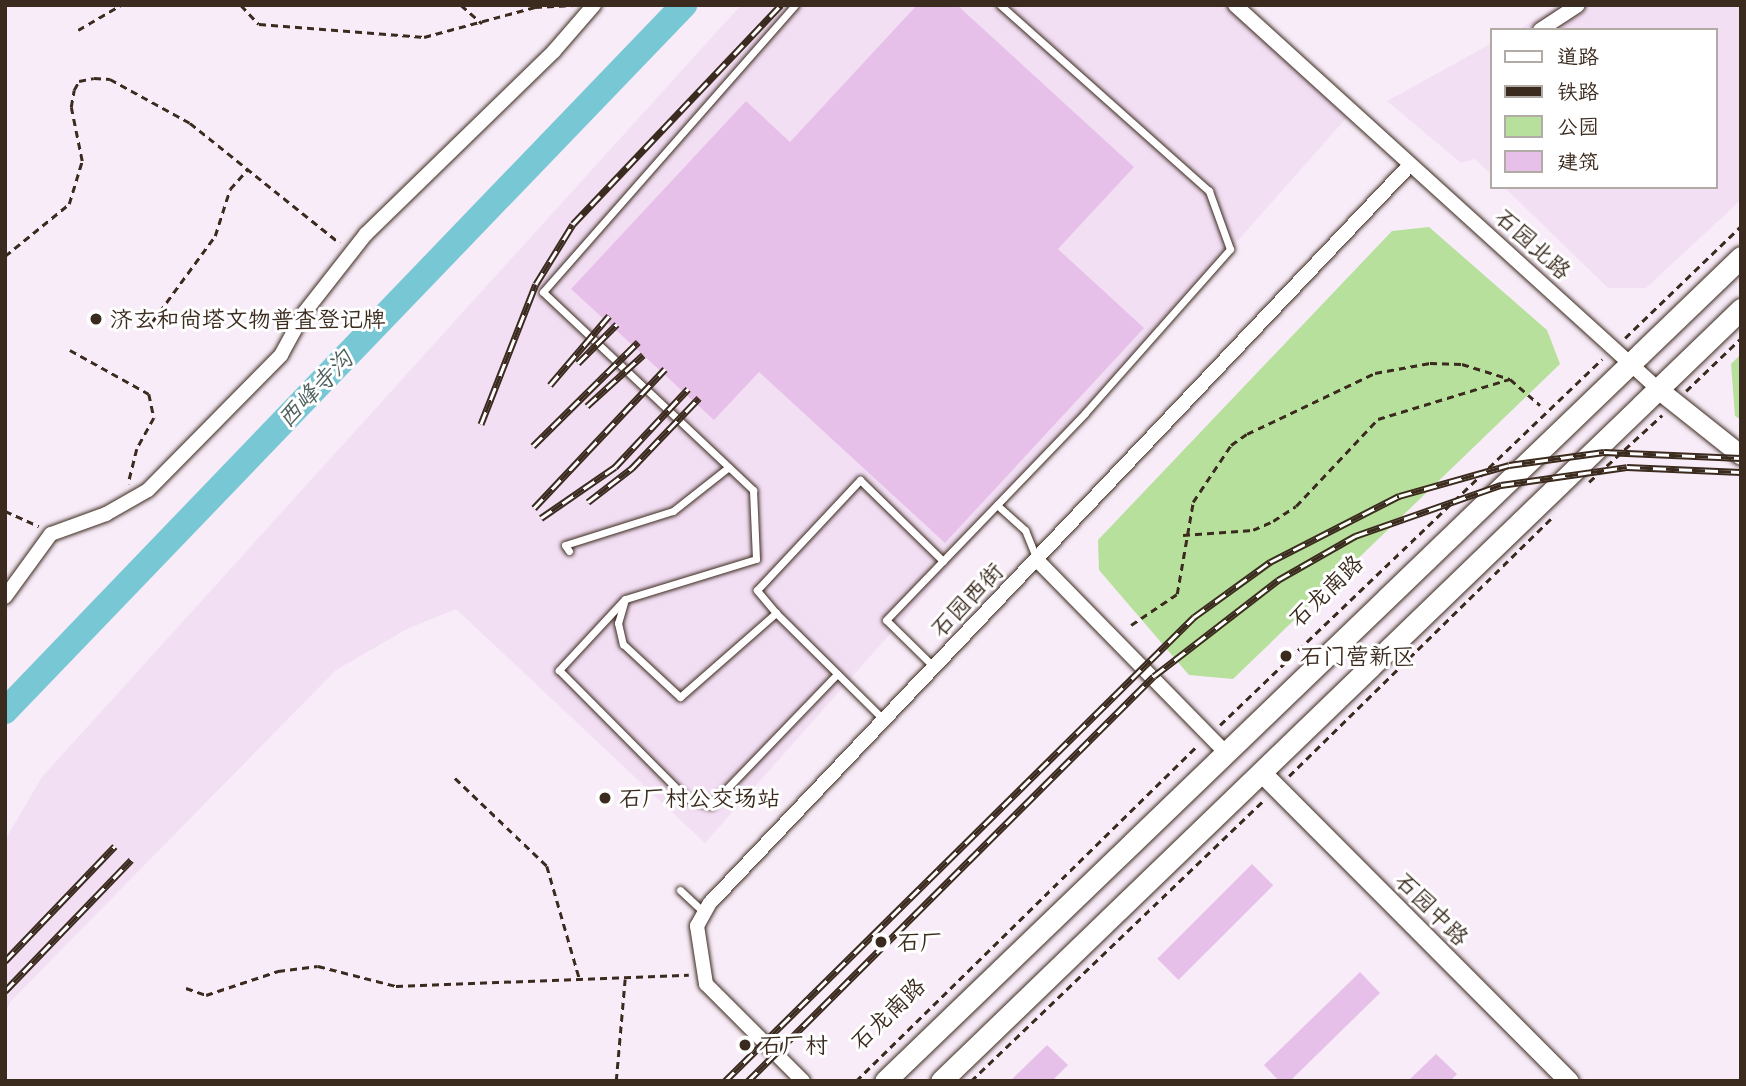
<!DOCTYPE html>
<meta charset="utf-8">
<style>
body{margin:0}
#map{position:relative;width:1746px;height:1086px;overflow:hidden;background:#f8ecf8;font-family:"Patrick Hand","LXGW WenKai TC",sans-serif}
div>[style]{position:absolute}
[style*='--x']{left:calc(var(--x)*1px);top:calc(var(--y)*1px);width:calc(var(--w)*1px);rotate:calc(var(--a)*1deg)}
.built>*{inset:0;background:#f3dff4}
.green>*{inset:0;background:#b7e09d}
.river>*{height:26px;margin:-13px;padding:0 13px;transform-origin:13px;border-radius:13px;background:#78c7d5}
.building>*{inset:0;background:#e7c0e9;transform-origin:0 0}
.path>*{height:2.5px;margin-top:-1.25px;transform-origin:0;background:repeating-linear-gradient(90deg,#3b2a1e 0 7px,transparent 0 12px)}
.roads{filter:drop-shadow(0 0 2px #3b2a1e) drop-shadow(0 0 2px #3b2a1e)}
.service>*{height:7px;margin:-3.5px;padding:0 3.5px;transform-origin:3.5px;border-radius:3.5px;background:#fff}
.minor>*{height:14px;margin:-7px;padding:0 7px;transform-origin:7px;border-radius:7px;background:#fff}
.tertiary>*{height:19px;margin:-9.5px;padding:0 9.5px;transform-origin:9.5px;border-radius:9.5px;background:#fff}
.secondary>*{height:21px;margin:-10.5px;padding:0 10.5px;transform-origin:10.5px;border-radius:10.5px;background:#fff}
.rail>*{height:7px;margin-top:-3.5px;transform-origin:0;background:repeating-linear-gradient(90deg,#fff 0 13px,#3b2a1e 0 26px);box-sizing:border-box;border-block:2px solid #3b2a1e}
.dots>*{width:19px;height:19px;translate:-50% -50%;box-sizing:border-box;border:4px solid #fff;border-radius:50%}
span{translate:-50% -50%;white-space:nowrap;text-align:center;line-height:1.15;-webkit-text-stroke:6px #fff;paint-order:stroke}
.street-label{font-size:23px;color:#3b2a1e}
.poi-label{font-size:23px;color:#3b2a1e}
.left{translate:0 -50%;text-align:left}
.water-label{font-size:24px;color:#50615e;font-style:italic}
.frame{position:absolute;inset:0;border:7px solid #3b2a1e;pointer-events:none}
.legend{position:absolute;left:1490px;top:28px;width:228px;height:161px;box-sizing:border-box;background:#fff;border:2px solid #b1aaa5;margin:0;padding:9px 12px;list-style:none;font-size:21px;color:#3b2a1e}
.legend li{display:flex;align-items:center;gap:14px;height:35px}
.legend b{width:35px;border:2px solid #b1aaa5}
</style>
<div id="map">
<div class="built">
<i style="clip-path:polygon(741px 5px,1227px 5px,1349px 115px,705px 843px,456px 609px,407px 629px,336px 670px,11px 1001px,5px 1013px,5px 840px,42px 777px)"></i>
<i style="clip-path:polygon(1563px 5px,1741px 5px,1741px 200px,1646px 288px,1608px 288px,1504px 187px,1716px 187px,1716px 30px,1517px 30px)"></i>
<i style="clip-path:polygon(1492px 43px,1492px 175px,1475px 159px,1461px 163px,1387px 101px)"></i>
</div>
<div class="green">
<i style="clip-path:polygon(1429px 227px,1547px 330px,1560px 364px,1233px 679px,1189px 675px,1099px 570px,1098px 540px,1392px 231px)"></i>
<i style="clip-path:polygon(1741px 354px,1741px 420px,1735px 416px,1731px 364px)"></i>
</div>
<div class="river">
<i style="--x:5;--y:711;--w:980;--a:-46.12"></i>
</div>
<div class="building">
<i style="clip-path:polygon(917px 5px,957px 5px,1134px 167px,1058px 249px,1144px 328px,945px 543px,759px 372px,714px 420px,571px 289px,746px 101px,790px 142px)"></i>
<i style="left:1252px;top:864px;width:30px;height:134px;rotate:45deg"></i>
<i style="clip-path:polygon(1360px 972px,1380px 993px,1290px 1081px,1279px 1081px,1264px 1065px)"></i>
<i style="clip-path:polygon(1047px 1045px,1068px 1065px,1052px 1081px,1010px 1081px)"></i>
<i style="clip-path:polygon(1436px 1054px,1457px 1074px,1450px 1081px,1408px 1081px)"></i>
</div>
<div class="path">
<i style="--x:241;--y:5;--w:26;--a:47"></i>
<i style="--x:259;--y:24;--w:166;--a:4.5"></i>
<i style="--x:424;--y:37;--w:115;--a:-15.1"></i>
<i style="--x:535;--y:7;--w:39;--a:-3"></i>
<i style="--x:461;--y:5;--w:28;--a:41"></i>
<i style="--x:78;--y:30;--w:50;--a:-30.2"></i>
<i style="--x:5;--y:256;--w:82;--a:-39.1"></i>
<i style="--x:69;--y:204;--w:45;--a:-73.2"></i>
<i style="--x:82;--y:161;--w:55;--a:-101.5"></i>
<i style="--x:71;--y:107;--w:17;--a:-80"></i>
<i style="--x:74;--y:90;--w:10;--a:-61"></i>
<i style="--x:79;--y:81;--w:15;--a:-11"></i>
<i style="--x:94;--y:78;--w:16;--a:4"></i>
<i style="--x:110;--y:79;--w:91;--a:28.8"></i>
<i style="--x:190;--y:123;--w:192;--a:38.7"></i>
<i style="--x:152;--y:322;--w:107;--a:-53.8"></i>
<i style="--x:215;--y:236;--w:49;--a:-72.3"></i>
<i style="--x:230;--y:189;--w:27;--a:-48"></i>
<i style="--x:1625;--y:338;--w:161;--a:-44"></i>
<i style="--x:70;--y:350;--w:90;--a:29.1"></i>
<i style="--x:149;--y:394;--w:25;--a:78"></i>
<i style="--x:154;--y:418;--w:35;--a:119"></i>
<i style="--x:137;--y:449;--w:36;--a:104"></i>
<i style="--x:1686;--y:391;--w:76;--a:-43.9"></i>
<i style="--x:1589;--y:482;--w:99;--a:-42.5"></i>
<i style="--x:5;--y:511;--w:37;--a:24"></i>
<i style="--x:1183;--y:535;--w:70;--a:-4.1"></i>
<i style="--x:1253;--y:530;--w:22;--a:-24"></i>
<i style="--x:1273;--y:521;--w:27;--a:-33"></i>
<i style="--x:1296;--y:506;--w:120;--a:-46.7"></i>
<i style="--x:1378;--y:419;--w:138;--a:-16.9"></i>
<i style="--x:1131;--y:625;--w:55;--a:-34"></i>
<i style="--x:1177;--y:594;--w:93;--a:-80.1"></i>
<i style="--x:1193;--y:502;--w:69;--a:-56.3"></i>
<i style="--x:1231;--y:445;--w:19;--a:-35"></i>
<i style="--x:1247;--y:434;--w:142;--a:-25.5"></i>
<i style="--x:1375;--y:373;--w:56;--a:-10.3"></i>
<i style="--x:1430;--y:363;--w:32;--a:2"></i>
<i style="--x:1462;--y:364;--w:50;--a:17.4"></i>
<i style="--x:1510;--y:379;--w:40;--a:41"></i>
<i style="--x:1220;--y:725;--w:529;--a:-43.77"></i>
<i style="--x:1289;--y:776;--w:368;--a:-44.5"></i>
<i style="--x:455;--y:778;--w:127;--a:43.7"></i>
<i style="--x:547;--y:866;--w:119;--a:73.9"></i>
<i style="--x:186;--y:988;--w:21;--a:19"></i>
<i style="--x:206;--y:995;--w:76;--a:-18.4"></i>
<i style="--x:278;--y:971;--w:40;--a:-7.1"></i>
<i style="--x:318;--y:966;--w:81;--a:14.4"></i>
<i style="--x:396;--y:986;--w:293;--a:-2.2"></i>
<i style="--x:616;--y:1081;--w:102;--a:-85"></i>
<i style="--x:856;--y:1081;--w:478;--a:-44.5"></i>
<i style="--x:971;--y:1081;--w:406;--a:-43.8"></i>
</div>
<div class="roads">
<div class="service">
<i style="--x:795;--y:5;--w:382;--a:131.3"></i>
<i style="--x:543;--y:292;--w:289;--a:43.3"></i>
<i style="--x:753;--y:490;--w:69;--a:87.5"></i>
<i style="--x:756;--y:559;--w:137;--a:163"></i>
<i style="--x:625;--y:599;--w:25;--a:106"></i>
<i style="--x:618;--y:623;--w:22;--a:77"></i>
<i style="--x:623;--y:644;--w:78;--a:42.9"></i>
<i style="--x:680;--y:697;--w:128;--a:-41.2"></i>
<i style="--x:776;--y:613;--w:152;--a:44.7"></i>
<i style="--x:997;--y:505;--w:38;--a:42"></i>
<i style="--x:1025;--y:530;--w:31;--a:68"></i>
<i style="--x:569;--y:551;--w:7;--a:-124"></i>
<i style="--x:565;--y:545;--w:113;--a:-17.5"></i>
<i style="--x:673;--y:511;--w:71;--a:-38.2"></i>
<i style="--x:624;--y:600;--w:96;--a:132.9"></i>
<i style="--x:559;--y:670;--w:180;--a:45.2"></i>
<i style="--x:686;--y:798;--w:26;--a:16"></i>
<i style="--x:711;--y:805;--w:182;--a:-46.1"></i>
<i style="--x:776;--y:613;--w:30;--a:-130"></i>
<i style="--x:757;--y:590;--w:151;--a:-46.9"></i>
<i style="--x:860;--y:480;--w:116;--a:44.3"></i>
<i style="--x:934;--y:667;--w:67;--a:-135.6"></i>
<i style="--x:886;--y:620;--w:287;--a:-46.1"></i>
<i style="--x:1085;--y:413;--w:219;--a:-48.5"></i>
<i style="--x:1230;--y:249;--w:62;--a:-109.9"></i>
<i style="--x:1209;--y:191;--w:280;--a:-138.3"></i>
<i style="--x:680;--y:890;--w:34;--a:43"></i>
</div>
<div class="minor">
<i style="--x:1235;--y:5;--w:571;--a:42.23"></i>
<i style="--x:1540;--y:30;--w:45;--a:-33.3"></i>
<i style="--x:1037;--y:560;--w:269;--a:45.6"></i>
<i style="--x:5;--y:597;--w:78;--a:-53.9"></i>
<i style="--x:51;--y:534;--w:59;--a:-20"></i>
<i style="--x:106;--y:514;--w:48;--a:-29.7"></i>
<i style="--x:148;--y:490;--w:190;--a:-45.4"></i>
<i style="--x:281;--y:355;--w:48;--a:-61.3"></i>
<i style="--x:304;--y:313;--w:100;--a:-51.9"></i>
<i style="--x:366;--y:234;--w:262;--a:-44.2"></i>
<i style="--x:554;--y:51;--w:61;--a:-49"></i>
<i style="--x:803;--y:1081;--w:137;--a:-135"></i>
<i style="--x:706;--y:984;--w:59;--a:-98.8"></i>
<i style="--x:697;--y:926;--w:26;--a:-61"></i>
<i style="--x:710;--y:903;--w:1016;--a:-46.52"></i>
</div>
<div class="tertiary">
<i style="--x:1658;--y:389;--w:106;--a:38.5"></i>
<i style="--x:1261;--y:772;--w:436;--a:45.1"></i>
</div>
<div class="secondary">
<i style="--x:885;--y:1081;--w:1188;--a:-43.91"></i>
<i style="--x:941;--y:1081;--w:1112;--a:-43.98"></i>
</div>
</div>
<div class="rail">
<i style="--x:578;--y:363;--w:55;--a:-45"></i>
<i style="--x:550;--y:385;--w:91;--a:-49.5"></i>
<i style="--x:587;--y:406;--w:76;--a:-42.3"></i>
<i style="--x:481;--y:424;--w:150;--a:-68.6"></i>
<i style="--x:536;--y:284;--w:70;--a:-58.3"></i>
<i style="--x:573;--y:224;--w:302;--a:-46.5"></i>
<i style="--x:533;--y:446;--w:148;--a:-44.7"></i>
<i style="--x:588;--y:502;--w:56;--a:-37.7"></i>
<i style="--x:632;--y:468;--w:97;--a:-46.3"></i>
<i style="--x:534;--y:508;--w:191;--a:-46.7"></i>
<i style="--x:541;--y:518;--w:90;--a:-34.6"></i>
<i style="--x:615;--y:467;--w:107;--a:-46.9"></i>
<i style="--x:5;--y:961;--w:159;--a:-46.3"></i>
<i style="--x:5;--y:991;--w:182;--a:-46.1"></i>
<i style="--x:725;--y:1081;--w:660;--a:-44.69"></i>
<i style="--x:1194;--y:617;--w:94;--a:-35.9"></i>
<i style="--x:1270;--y:562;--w:145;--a:-27.1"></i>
<i style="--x:1399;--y:496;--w:114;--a:-15.7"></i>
<i style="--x:1509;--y:465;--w:96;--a:-7.8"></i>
<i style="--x:1604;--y:452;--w:137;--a:2.5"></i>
<i style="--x:748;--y:1081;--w:573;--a:-44.93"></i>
<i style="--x:1154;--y:676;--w:157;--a:-37.7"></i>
<i style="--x:1278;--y:580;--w:89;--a:-29.7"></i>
<i style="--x:1355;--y:536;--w:155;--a:-19.3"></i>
<i style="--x:1501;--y:485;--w:127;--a:-8.1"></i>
<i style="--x:1627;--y:467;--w:114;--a:2.5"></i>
</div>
<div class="dots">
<i style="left:96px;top:319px;background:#3b2a1e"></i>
<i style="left:1286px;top:656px;background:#3b2a1e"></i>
<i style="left:605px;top:798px;background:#3b2a1e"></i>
<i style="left:881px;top:942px;background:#3b2a1e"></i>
<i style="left:745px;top:1045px;background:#3b2a1e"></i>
</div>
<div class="street-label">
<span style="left:1533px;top:244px;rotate:42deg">石园北路</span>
<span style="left:1326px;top:591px;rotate:-44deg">石龙南路</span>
<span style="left:967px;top:600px;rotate:-46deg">石园西街</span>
<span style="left:1432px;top:909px;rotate:45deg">石园中路</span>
<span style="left:888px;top:1014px;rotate:-44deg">石龙南路</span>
</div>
<div class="poi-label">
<span class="left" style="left:110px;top:319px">济玄和尚塔文物普查登记牌</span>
<span class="left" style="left:1300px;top:656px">石门营新区</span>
<span class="left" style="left:619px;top:798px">石厂村公交场站</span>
<span class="left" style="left:897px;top:942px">石厂</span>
<span class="left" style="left:759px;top:1045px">石厂村</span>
</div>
<div class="water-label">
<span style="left:315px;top:389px;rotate:-46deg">西峰寺沟</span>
</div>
<div class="frame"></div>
<ul class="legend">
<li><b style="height:9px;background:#fff"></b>道路</li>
<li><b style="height:9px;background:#3b2a1e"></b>铁路</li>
<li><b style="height:19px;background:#b7e09d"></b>公园</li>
<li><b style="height:19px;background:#e7c0e9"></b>建筑</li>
</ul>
</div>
